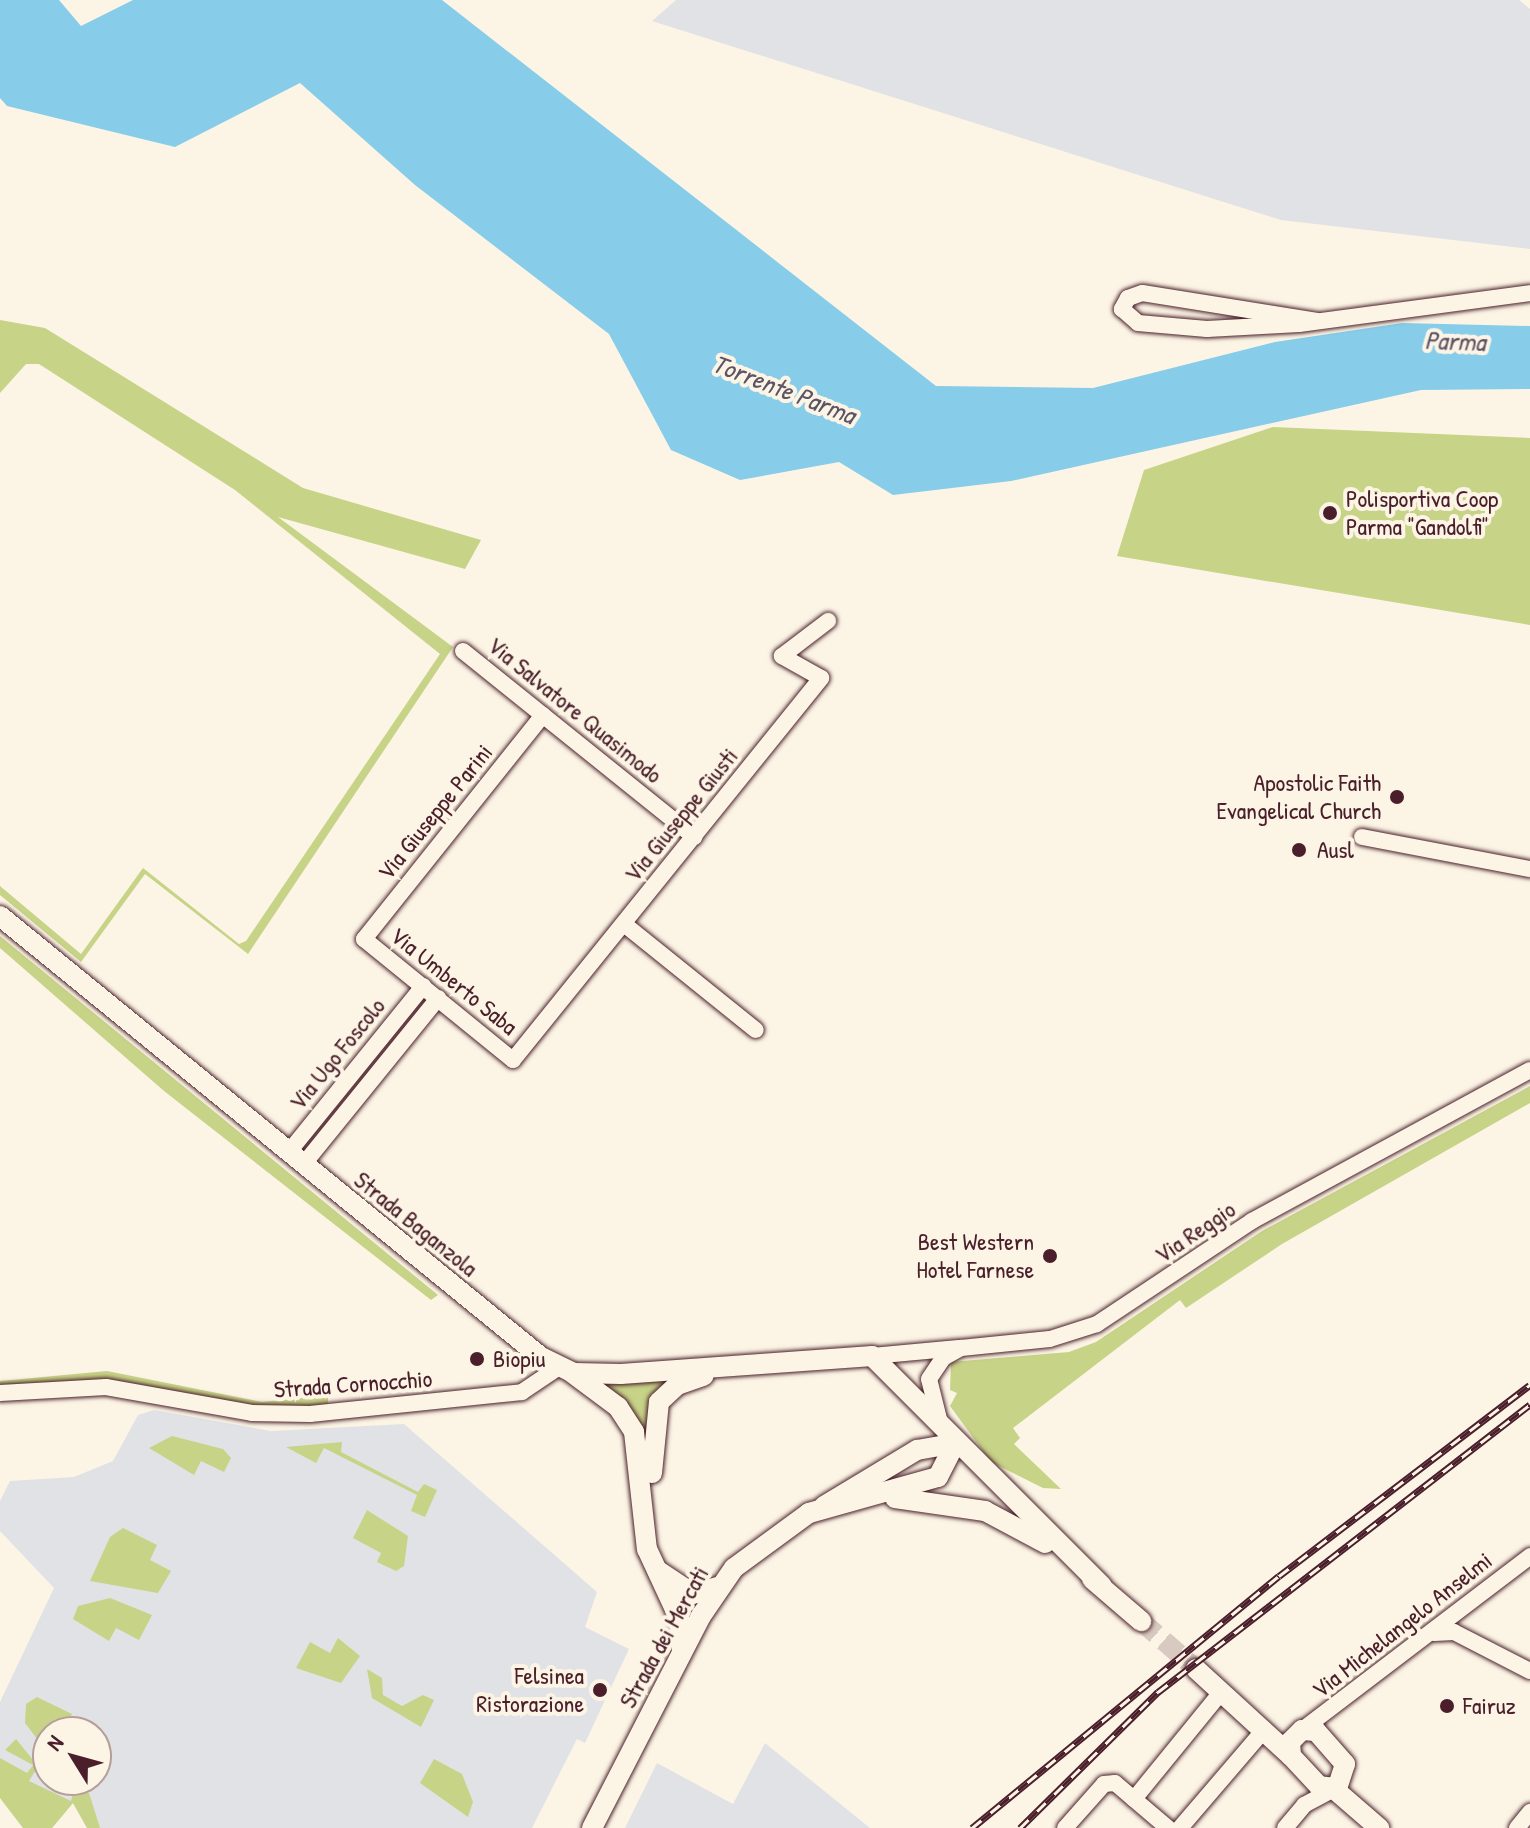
<!DOCTYPE html>
<style>
body{margin:0}
#map{position:relative;width:1530px;height:1828px;overflow:hidden;background:#fcf5e5;font-family:"Patrick Hand",sans-serif}
div>[style]{position:absolute}
[style*='--x']{left:calc(var(--x)*1px);top:calc(var(--y)*1px);width:calc(var(--w)*1px);rotate:calc(var(--a)*1deg)}
.built>*{inset:0;background:#e1e2e5}
.green>*{inset:0;background:#c7d387}
.water>*{inset:0;background:#87cce9}
.tertiary-tunnel>*{height:20px;margin-top:-10px;transform-origin:0;background:repeating-linear-gradient(90deg,#d8cac0 0 20px,transparent 0 30px)}
.roads{filter:drop-shadow(0 0 2px #4a1f2b) drop-shadow(0 0 2px #4a1f2b)}
.minor>*{height:16px;margin:-8px;padding:0 8px;transform-origin:8px;border-radius:8px;background:#fcf5e5}
.tertiary>*{height:20px;margin:-10px;padding:0 10px;transform-origin:10px;border-radius:10px;background:#fcf5e5}
.rail>*{height:7px;margin-top:-3.5px;transform-origin:0;background:repeating-linear-gradient(90deg,#fcf5e5 0 12px,#4a1f2b 0 24px);box-sizing:border-box;border-block:2px solid #4a1f2b}
.dots>*{width:22px;height:22px;translate:-50% -50%;box-sizing:border-box;border:4px solid #fcf5e5;border-radius:50%}
span{translate:-50% -50%;white-space:nowrap;text-align:center;line-height:1.15;-webkit-text-stroke:8px #fcf5e5;paint-order:stroke}
.poi-label{font-size:24px;color:#4a1f2b}
.left{translate:0 -50%;text-align:left}
.right{translate:-100% -50%;text-align:right}
.street-label{font-size:24px;color:#4a1f2b}
.water-label{font-size:26px;color:#5c5364;font-style:italic}
.north{position:absolute;left:32px;top:1716px;width:80px;height:80px;box-sizing:border-box;background:#fcf5e5;border:2px solid #b59f9b;border-radius:50%;rotate:307deg;font-size:22px;font-weight:700;line-height:32px;text-align:center;color:#4a1f2b}
.north::after{content:'';display:block;margin:auto;width:28px;height:36px;background:#4a1f2b;clip-path:polygon(50% 0,100% 100%,50% 72%,0 100%)}
</style>
<div id="map">
<div class="built">
<i style="clip-path:polygon(676px 0,1519px 0,1530px 9px,1530px 249px,1281px 220px,652px 21px)"></i>
<i style="clip-path:polygon(evenodd,154px 1410px,271px 1431px,404px 1424px,597px 1592px,585px 1627px,629px 1649px,585px 1743px,577px 1739px,532px 1828px,87px 1828px,73px 1803px,52px 1828px,23px 1828px,0 1798px,0 1702px,54px 1588px,0 1531px,0 1501px,10px 1481px,74px 1477px,113px 1461px,138px 1415px,154px 1410px,48px 1732px,96px 1732px,96px 1780px,48px 1780px,48px 1732px)"></i>
<i style="clip-path:polygon(765px 1743px,870px 1828px,625px 1828px,657px 1763px,733px 1804px)"></i>
</div>
<div class="green">
<i style="clip-path:polygon(0 320px,45px 328px,303px 488px,481px 540px,465px 569px,278px 517px,453px 647px,248px 954px,145px 874px,81px 962px,0 895px,0 886px,81px 954px,143px 868px,239px 944px,246px 941px,440px 654px,235px 490px,39px 364px,26px 364px,0 393px)"></i>
<i style="clip-path:polygon(1273px 427px,1530px 438px,1530px 625px,1117px 556px,1144px 470px)"></i>
<i style="clip-path:polygon(0 936px,438px 1295px,431px 1300px,164px 1091px,0 948px)"></i>
<i style="clip-path:polygon(1530px 1086px,1530px 1103px,1282px 1244px,1186px 1308px,1180px 1300px,1013px 1428px,1020px 1438px,1014px 1444px,1061px 1489px,1043px 1488px,991px 1462px,950px 1406px,957px 1393px,950px 1390px,951px 1362px,1069px 1352px,1096px 1342px,1262px 1231px)"></i>
<i style="clip-path:polygon(107px 1371px,262px 1402px,328px 1395px,328px 1408px,280px 1410px,144px 1386px,0 1387px,0 1381px)"></i>
<i style="clip-path:polygon(675px 1378px,648px 1445px,595px 1380px)"></i>
<i style="clip-path:polygon(172px 1436px,223px 1449px,231px 1458px,224px 1472px,201px 1461px,194px 1475px,149px 1448px)"></i>
<i style="clip-path:polygon(342px 1442px,341px 1452px,418px 1492px,424px 1484px,437px 1490px,425px 1517px,411px 1511px,417px 1495px,324px 1448px,316px 1463px,286px 1447px)"></i>
<i style="clip-path:polygon(367px 1510px,408px 1536px,404px 1566px,396px 1571px,377px 1562px,381px 1553px,353px 1538px)"></i>
<i style="clip-path:polygon(123px 1528px,157px 1545px,150px 1560px,171px 1571px,158px 1593px,90px 1581px,110px 1537px)"></i>
<i style="clip-path:polygon(110px 1598px,152px 1615px,139px 1640px,116px 1628px,109px 1641px,73px 1619px,78px 1606px)"></i>
<i style="clip-path:polygon(338px 1638px,360px 1656px,341px 1683px,296px 1668px,310px 1642px,330px 1653px)"></i>
<i style="clip-path:polygon(367px 1669px,382px 1678px,383px 1695px,402px 1706px,423px 1695px,434px 1700px,421px 1727px,372px 1698px)"></i>
<i style="clip-path:polygon(37px 1697px,72px 1714px,65px 1728px,71px 1732px,48px 1732px,48px 1753px,25px 1723px,26px 1704px)"></i>
<i style="clip-path:polygon(16px 1739px,38px 1766px,29px 1781px,71px 1801px,75px 1786px,89px 1793px,100px 1828px,87px 1828px,73px 1803px,52px 1828px,23px 1828px,0 1798px,0 1758px,27px 1773px,33px 1765px,5px 1750px)"></i>
<i style="clip-path:polygon(434px 1759px,462px 1774px,473px 1802px,468px 1817px,420px 1783px)"></i>
</div>
<div class="water">
<i style="clip-path:polygon(0 0,59px 0,81px 26px,133px 0,442px 0,936px 386px,1093px 388px,1275px 342px,1402px 323px,1530px 326px,1530px 389px,1421px 390px,1011px 481px,893px 495px,839px 462px,740px 480px,671px 450px,609px 334px,415px 185px,300px 83px,175px 147px,7px 106px,0 98px)"></i>
</div>
<div class="tertiary-tunnel">
<i style="--x:1141;--y:1621;--w:73;--a:41.1"></i>
</div>
<div class="roads">
<div class="minor">
<i style="--x:1317;--y:321;--w:177;--a:-170.9"></i>
<i style="--x:1142;--y:293;--w:15;--a:160"></i>
<i style="--x:1128;--y:298;--w:13;--a:119"></i>
<i style="--x:1122;--y:309;--w:21;--a:41"></i>
<i style="--x:1138;--y:323;--w:69;--a:5"></i>
<i style="--x:1207;--y:329;--w:92;--a:-3.1"></i>
<i style="--x:1299;--y:324;--w:233;--a:-7.6"></i>
<i style="--x:463;--y:651;--w:297;--a:38.8"></i>
<i style="--x:543;--y:715;--w:287;--a:128.6"></i>
<i style="--x:364;--y:939;--w:192;--a:39.1"></i>
<i style="--x:513;--y:1060;--w:491;--a:-51.1"></i>
<i style="--x:821;--y:678;--w:45;--a:-150.6"></i>
<i style="--x:782;--y:656;--w:58;--a:-37.3"></i>
<i style="--x:1362;--y:837;--w:171;--a:10.8"></i>
<i style="--x:624;--y:924;--w:169;--a:38.8"></i>
<i style="--x:288;--y:1153;--w:215;--a:-51"></i>
<i style="--x:303;--y:1165;--w:215;--a:-51"></i>
<i style="--x:872;--y:1356;--w:87;--a:-5.3"></i>
<i style="--x:0;--y:1393;--w:106;--a:-3.2"></i>
<i style="--x:106;--y:1387;--w:148;--a:10.1"></i>
<i style="--x:252;--y:1413;--w:58;--a:1"></i>
<i style="--x:310;--y:1414;--w:213;--a:-5.9"></i>
<i style="--x:522;--y:1392;--w:45;--a:-34"></i>
<i style="--x:940;--y:1423;--w:45;--a:-104"></i>
<i style="--x:929;--y:1379;--w:25;--a:-56"></i>
<i style="--x:943;--y:1358;--w:21;--a:-29"></i>
<i style="--x:961;--y:1348;--w:89;--a:-5.8"></i>
<i style="--x:1050;--y:1339;--w:49;--a:-17.7"></i>
<i style="--x:1097;--y:1324;--w:186;--a:-33.6"></i>
<i style="--x:1252;--y:1221;--w:316;--a:-28.5"></i>
<i style="--x:1434;--y:1633;--w:20;--a:-3"></i>
<i style="--x:1454;--y:1632;--w:85;--a:27.2"></i>
<i style="--x:1302;--y:1730;--w:287;--a:-37.3"></i>
<i style="--x:1134;--y:1799;--w:139;--a:-50.8"></i>
<i style="--x:1065;--y:1828;--w:59;--a:-48.4"></i>
<i style="--x:1104;--y:1784;--w:11;--a:-5"></i>
<i style="--x:1115;--y:1783;--w:70;--a:40.3"></i>
<i style="--x:1180;--y:1828;--w:130;--a:-49.4"></i>
<i style="--x:1285;--y:1828;--w:30;--a:-50"></i>
<i style="--x:1304;--y:1805;--w:34;--a:-28"></i>
<i style="--x:1517;--y:1828;--w:21;--a:-51"></i>
</div>
<div class="tertiary">
<i style="--x:0;--y:916;--w:698;--a:39.19"></i>
<i style="--x:541;--y:1357;--w:37;--a:26"></i>
<i style="--x:574;--y:1373;--w:47;--a:1.2"></i>
<i style="--x:621;--y:1374;--w:252;--a:-4.1"></i>
<i style="--x:872;--y:1356;--w:325;--a:45"></i>
<i style="--x:571;--y:1372;--w:59;--a:36.7"></i>
<i style="--x:618;--y:1407;--w:30;--a:57"></i>
<i style="--x:634;--y:1432;--w:118;--a:83.7"></i>
<i style="--x:647;--y:1549;--w:76;--a:65.1"></i>
<i style="--x:679;--y:1618;--w:32;--a:85"></i>
<i style="--x:652;--y:1473;--w:71;--a:-84.4"></i>
<i style="--x:659;--y:1402;--w:25;--a:-43"></i>
<i style="--x:677;--y:1385;--w:28;--a:-19"></i>
<i style="--x:895;--y:1498;--w:91;--a:8.2"></i>
<i style="--x:985;--y:1511;--w:68;--a:28.1"></i>
<i style="--x:824;--y:1506;--w:109;--a:-31.1"></i>
<i style="--x:917;--y:1450;--w:39;--a:-10"></i>
<i style="--x:657;--y:1570;--w:43;--a:33.7"></i>
<i style="--x:693;--y:1594;--w:26;--a:-16"></i>
<i style="--x:1092;--y:1579;--w:65;--a:40.6"></i>
<i style="--x:1196;--y:1669;--w:129;--a:42.5"></i>
<i style="--x:1302;--y:1730;--w:14;--a:4"></i>
<i style="--x:1316;--y:1731;--w:44;--a:48.7"></i>
<i style="--x:1345;--y:1764;--w:25;--a:108"></i>
<i style="--x:1337;--y:1788;--w:18;--a:-174"></i>
<i style="--x:1319;--y:1786;--w:41;--a:-133"></i>
<i style="--x:1291;--y:1756;--w:14;--a:-94"></i>
<i style="--x:1290;--y:1742;--w:17;--a:-45"></i>
<i style="--x:1334;--y:1789;--w:60;--a:40.9"></i>
<i style="--x:592;--y:1828;--w:238;--a:-62.8"></i>
<i style="--x:701;--y:1616;--w:58;--a:-55.5"></i>
<i style="--x:734;--y:1568;--w:93;--a:-36.3"></i>
<i style="--x:809;--y:1513;--w:134;--a:-15.6"></i>
<i style="--x:938;--y:1477;--w:38;--a:-63"></i>
</div>
</div>
<div class="rail">
<i style="--x:972;--y:1828;--w:397;--a:-39.4"></i>
<i style="--x:1279;--y:1576;--w:315;--a:-37.3"></i>
<i style="--x:1020;--y:1828;--w:194;--a:-44.6"></i>
<i style="--x:1158;--y:1692;--w:470;--a:-37.7"></i>
</div>
<div class="dots">
<i style="left:1330px;top:513px;background:#4a1f2b"></i>
<i style="left:1397px;top:797px;background:#4a1f2b"></i>
<i style="left:1299px;top:850px;background:#4a1f2b"></i>
<i style="left:1050px;top:1256px;background:#4a1f2b"></i>
<i style="left:477px;top:1359px;background:#4a1f2b"></i>
<i style="left:600px;top:1690px;background:#4a1f2b"></i>
<i style="left:1447px;top:1706px;background:#4a1f2b"></i>
</div>
<div class="poi-label">
<span class="left" style="left:1346px;top:513px">Polisportiva Coop<br>Parma "Gandolfi"</span>
<span class="right" style="left:1381px;top:797px">Apostolic Faith<br>Evangelical Church</span>
<span class="left" style="left:1317px;top:850px">Ausl</span>
<span class="right" style="left:1034px;top:1256px">Best Western<br>Hotel Farnese</span>
<span class="left" style="left:493px;top:1359px">Biopiu</span>
<span class="right" style="left:584px;top:1690px">Felsinea<br>Ristorazione</span>
<span class="left" style="left:1463px;top:1706px">Fairuz</span>
</div>
<div class="street-label">
<span style="left:575px;top:710px;rotate:39deg">Via Salvatore Quasimodo</span>
<span style="left:435px;top:812px;rotate:-51deg">Via Giuseppe Parini</span>
<span style="left:681px;top:815px;rotate:-51deg">Via Giuseppe Giusti</span>
<span style="left:454px;top:981px;rotate:39deg">Via Umberto Saba</span>
<span style="left:337px;top:1054px;rotate:-51deg">Via Ugo Foscolo</span>
<span style="left:416px;top:1224px;rotate:39deg">Strada Baganzola</span>
<span style="left:1195px;top:1232px;rotate:-34deg">Via Reggio</span>
<span style="left:353px;top:1384px;rotate:-4deg">Strada Cornocchio</span>
<span style="left:1402px;top:1625px;rotate:-38deg">Via Michelangelo Anselmi</span>
<span style="left:664px;top:1637px;rotate:-61deg">Strada dei Mercati</span>
</div>
<div class="water-label">
<span style="left:1455px;top:341px;rotate:2deg">Parma</span>
<span style="left:784px;top:389px;rotate:21deg">Torrente Parma</span>
</div>
<div class="north">N</div>
</div>
